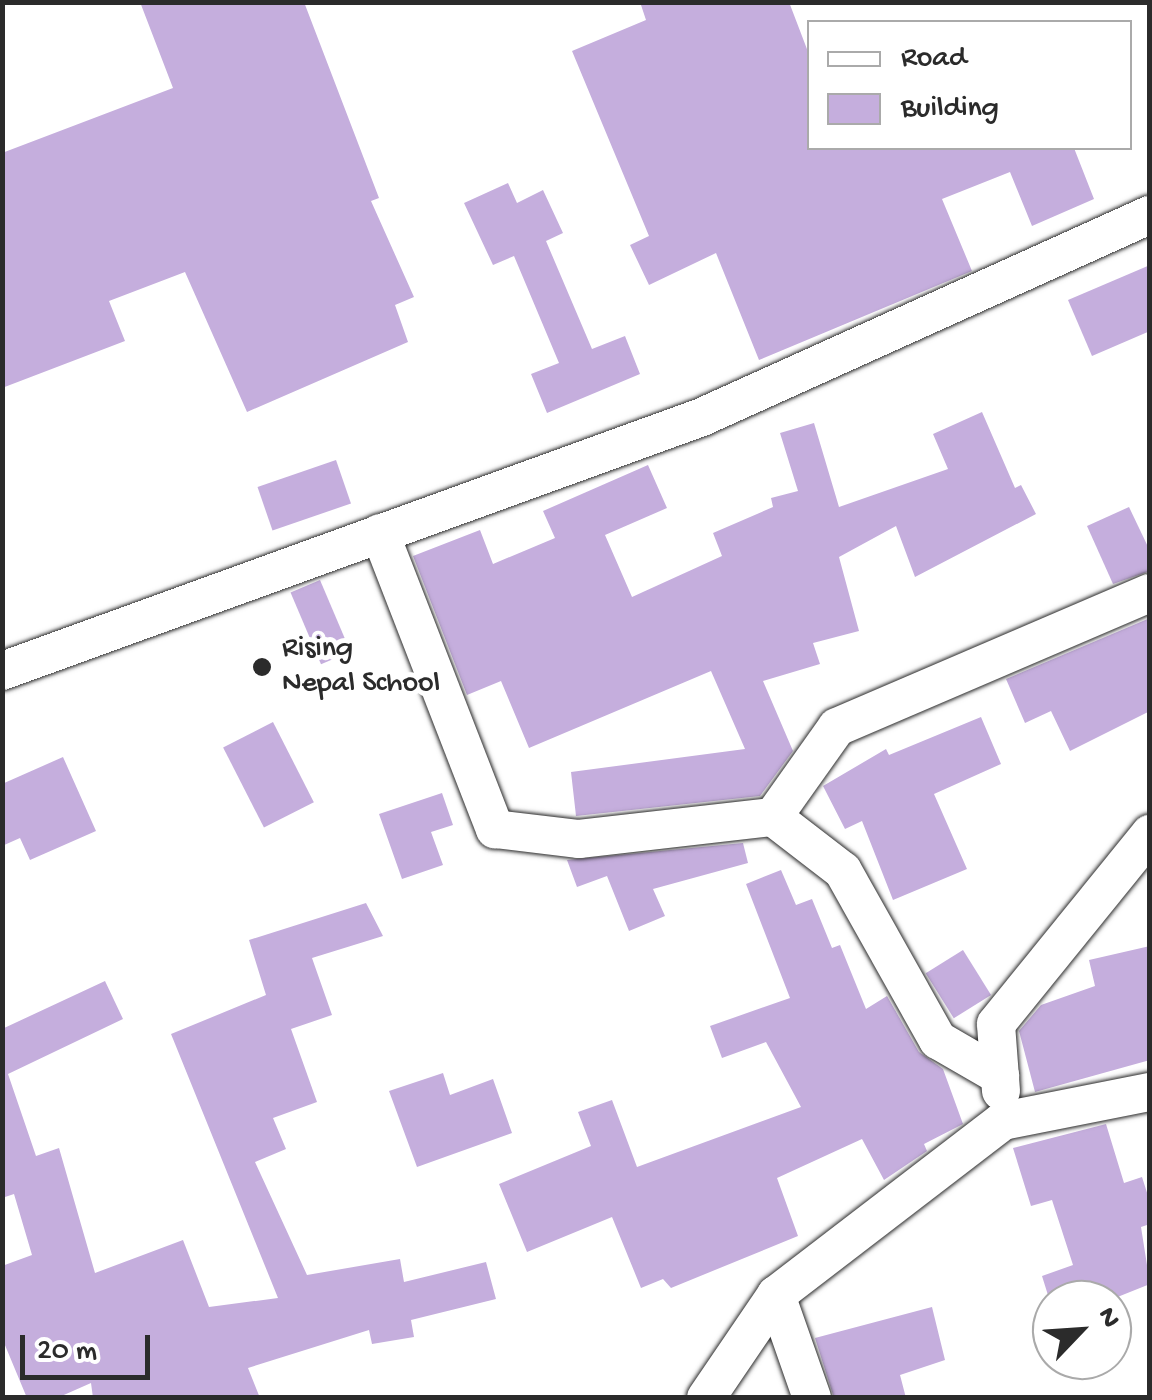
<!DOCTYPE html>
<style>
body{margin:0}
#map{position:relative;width:1152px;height:1400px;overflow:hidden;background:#fff;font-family:"Gochi Hand",sans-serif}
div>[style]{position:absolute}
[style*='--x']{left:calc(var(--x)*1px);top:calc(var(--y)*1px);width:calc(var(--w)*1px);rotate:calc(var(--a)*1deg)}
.building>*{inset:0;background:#c5aedd;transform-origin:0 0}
.roads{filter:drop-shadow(0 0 2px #2b2b2b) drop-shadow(0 0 2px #2b2b2b)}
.street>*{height:38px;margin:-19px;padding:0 19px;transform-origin:19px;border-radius:19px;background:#fff}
.dots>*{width:28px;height:28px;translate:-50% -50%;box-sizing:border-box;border:5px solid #fff;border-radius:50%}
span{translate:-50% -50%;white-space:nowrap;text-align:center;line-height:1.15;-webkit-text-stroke:10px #fff;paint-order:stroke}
.poi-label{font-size:30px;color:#2b2b2b}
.left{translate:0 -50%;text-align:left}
.frame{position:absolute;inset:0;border:5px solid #2b2b2b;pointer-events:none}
.legend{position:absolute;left:807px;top:20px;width:325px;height:130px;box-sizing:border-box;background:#fff;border:2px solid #aaa;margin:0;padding:12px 18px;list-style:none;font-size:30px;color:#2b2b2b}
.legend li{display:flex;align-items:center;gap:20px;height:50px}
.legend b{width:50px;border:2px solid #aaa}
.north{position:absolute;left:1032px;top:1280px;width:100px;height:100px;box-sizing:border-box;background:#fff;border:2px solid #aaa;border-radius:50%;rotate:65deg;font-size:28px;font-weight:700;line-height:40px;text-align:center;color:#2b2b2b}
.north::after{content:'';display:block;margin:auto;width:35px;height:45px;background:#2b2b2b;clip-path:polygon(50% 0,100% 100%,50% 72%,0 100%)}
.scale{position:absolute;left:20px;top:1335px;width:130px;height:45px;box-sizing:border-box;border:5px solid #2b2b2b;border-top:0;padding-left:12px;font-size:30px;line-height:35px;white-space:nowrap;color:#2b2b2b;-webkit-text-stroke:8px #fff;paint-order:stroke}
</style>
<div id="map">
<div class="building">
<i style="clip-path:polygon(140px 2px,304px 2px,379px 198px,371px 201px,414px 297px,395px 305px,408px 342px,247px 412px,185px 272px,109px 301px,125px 341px,2px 388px,2px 153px,173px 88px)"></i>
<i style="clip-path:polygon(640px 2px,789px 2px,810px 57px,810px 148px,1074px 148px,1094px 199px,1032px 226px,1010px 172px,942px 199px,972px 271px,759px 360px,716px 253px,649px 285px,630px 245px,649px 236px,572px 51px,646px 20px)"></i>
<i style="clip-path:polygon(508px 183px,517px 203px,543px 190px,563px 233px,546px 241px,592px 349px,625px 336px,640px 374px,547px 413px,531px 374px,559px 363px,514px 256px,493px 265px,464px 203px)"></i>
<i style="clip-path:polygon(1150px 265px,1150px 331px,1092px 356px,1068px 300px)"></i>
<i style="clip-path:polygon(982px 412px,1015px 488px,1021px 485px,1036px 514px,915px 577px,896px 526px,839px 557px,859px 631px,813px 643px,820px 664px,763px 681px,793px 751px,760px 796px,576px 816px,571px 772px,745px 749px,711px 671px,529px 748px,501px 681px,467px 695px,413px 556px,480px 530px,493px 564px,555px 538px,543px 511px,648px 465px,667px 508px,605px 535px,632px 597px,722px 556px,713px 533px,773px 507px,771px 498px,798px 491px,780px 433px,814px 423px,839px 507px,948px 469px,933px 434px)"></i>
<i style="left:336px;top:460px;width:46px;height:83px;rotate:71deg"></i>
<i style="clip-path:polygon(1129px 507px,1150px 551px,1150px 571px,1113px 584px,1087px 526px)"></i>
<i style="left:320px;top:580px;width:78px;height:32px;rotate:67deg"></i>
<i style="clip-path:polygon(1150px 618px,1150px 711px,1070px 751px,1051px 711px,1025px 723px,1006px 679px)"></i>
<i style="clip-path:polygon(981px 717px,1001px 764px,934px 794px,967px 869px,893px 900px,862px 821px,845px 829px,823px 786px,886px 749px,889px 755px)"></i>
<i style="left:273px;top:722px;width:90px;height:56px;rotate:63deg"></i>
<i style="clip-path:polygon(63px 757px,96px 831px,30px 860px,20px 838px,2px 846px,2px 784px)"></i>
<i style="clip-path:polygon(442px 793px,453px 825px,431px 832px,443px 865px,402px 879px,379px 814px)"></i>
<i style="clip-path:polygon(743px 843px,748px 863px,653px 889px,665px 916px,629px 931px,607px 876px,577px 887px,567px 860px)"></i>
<i style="clip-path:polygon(781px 870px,796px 905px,812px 899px,832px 948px,840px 945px,866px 1009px,887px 996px,919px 1052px,943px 1069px,963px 1124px,924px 1144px,927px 1151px,884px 1180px,862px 1139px,777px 1178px,798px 1236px,671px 1288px,663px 1279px,641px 1288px,612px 1217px,527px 1252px,499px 1184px,591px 1146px,578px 1112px,612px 1100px,637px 1167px,801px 1107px,766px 1042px,722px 1058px,710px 1026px,790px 998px,746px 884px)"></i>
<i style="clip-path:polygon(366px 903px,383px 936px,312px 958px,332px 1015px,291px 1029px,317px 1102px,273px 1118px,286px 1149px,255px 1162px,307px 1275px,400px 1259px,404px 1282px,486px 1262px,496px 1299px,411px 1320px,414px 1337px,372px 1344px,369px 1330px,248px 1368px,260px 1398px,93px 1398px,91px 1383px,57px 1398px,27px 1398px,2px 1338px,2px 1266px,32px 1255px,14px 1194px,2px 1198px,2px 1029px,105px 981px,123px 1019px,8px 1074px,36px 1156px,59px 1148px,95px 1273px,183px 1240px,209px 1307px,278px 1298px,171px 1034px,266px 995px,249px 940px)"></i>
<i style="clip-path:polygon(1150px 946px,1150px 1060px,1035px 1092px,1019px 1031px,1041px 1005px,1095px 986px,1089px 960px)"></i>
<i style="left:963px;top:950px;width:53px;height:44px;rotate:58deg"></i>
<i style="clip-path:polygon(443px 1073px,450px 1095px,493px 1079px,512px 1133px,417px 1167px,389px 1091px)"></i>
<i style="clip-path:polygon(1106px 1124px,1124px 1183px,1142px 1177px,1150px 1202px,1150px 1224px,1141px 1227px,1150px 1284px,1110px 1300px,1052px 1300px,1052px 1308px,1042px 1276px,1073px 1265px,1052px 1200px,1031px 1206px,1013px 1148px)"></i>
<i style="clip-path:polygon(932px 1307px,945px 1360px,900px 1375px,906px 1398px,834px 1398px,815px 1338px)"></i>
</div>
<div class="roads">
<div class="street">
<i style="--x:380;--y:533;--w:318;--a:68.8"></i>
<i style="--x:495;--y:829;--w:85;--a:6.8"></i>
<i style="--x:579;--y:839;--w:195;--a:-6.5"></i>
<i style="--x:773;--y:817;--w:88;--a:37.6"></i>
<i style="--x:843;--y:871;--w:194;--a:60.7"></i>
<i style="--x:938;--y:1040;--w:72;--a:30.1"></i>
<i style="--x:2;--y:671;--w:745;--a:-19.94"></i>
<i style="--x:702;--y:417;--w:491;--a:-24.3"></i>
<i style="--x:773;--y:817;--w:110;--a:-54.6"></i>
<i style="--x:837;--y:727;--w:340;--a:-23.2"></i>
<i style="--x:1001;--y:1091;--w:67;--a:-94.3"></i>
<i style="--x:996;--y:1024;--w:245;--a:-51"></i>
<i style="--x:776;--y:1295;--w:109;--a:70.7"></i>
<i style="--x:706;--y:1398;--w:125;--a:-55.8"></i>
<i style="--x:776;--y:1295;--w:286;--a:-37.5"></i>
<i style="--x:1003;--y:1121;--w:150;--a:-11.2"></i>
</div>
</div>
<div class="dots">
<i style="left:262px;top:667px;background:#2b2b2b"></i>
</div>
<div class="poi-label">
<span class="left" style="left:282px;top:667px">Rising<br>Nepal School</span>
</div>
<div class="frame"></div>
<ul class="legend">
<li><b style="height:12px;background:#fff"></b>Road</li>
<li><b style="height:28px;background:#c5aedd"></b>Building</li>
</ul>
<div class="north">N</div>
<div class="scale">20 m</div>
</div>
